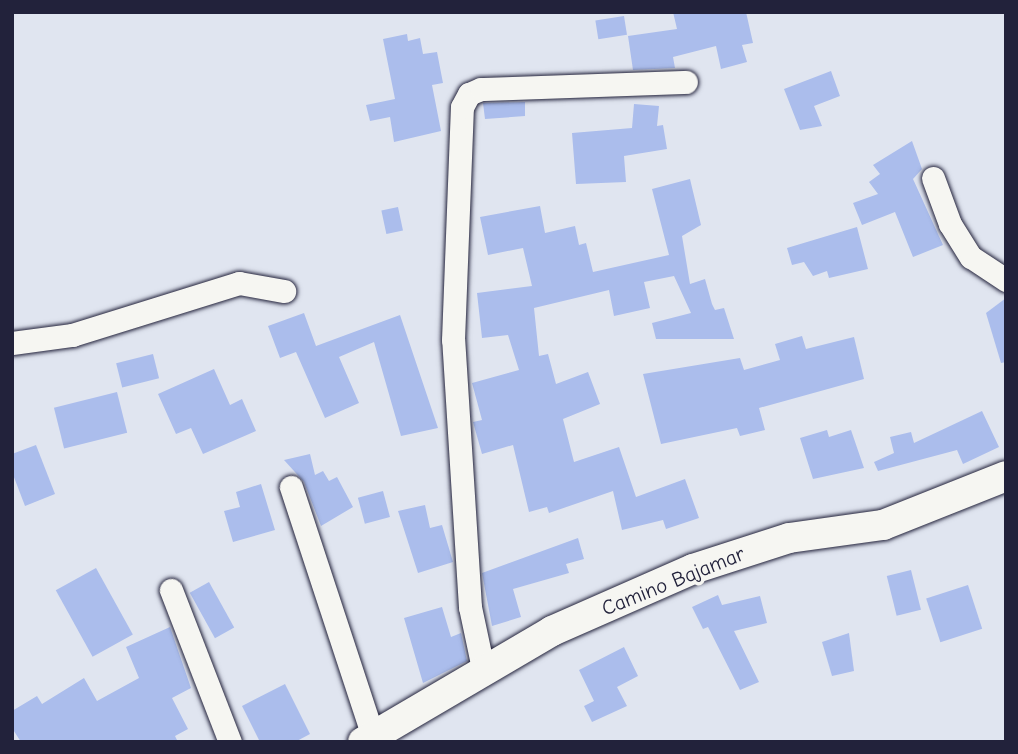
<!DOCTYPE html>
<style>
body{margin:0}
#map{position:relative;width:1018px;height:754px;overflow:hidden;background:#e0e5f0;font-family:"Comic Neue",sans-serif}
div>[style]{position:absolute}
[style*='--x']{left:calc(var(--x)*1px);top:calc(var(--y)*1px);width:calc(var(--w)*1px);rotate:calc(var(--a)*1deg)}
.building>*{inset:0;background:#abbdec;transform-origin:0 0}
.roads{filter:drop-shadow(0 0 2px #22223b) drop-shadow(0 0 2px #22223b)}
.minor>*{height:23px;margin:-11.5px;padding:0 11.5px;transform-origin:11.5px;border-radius:11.5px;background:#f6f6f2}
.tertiary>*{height:30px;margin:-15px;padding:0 15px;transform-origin:15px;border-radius:15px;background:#f6f6f2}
span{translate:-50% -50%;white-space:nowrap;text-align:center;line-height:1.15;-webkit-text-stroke:7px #f6f6f2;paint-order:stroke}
.street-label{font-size:21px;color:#22223b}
.frame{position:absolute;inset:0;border:14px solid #22223b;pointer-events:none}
</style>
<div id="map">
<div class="building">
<i style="clip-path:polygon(673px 12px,746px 12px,753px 43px,742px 45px,747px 62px,721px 69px,716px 46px,673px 57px,675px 68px,633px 70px,628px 36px,677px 29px)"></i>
<i style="left:624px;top:16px;width:19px;height:29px;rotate:81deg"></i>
<i style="clip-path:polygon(407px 34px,408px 41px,420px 38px,423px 54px,437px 52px,443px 83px,432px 85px,441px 131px,394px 142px,390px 117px,370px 121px,366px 105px,395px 99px,383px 39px)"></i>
<i style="clip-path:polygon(831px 71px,840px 96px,814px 106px,822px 126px,800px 130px,784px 89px)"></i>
<i style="clip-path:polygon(525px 102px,525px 116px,485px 119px,483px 103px)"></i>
<i style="clip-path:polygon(634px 104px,659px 106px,657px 126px,663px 125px,667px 149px,624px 156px,626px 182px,576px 184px,572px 133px,632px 128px)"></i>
<i style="clip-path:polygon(912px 141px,922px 169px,913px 179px,943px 245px,913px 257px,895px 212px,862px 225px,853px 203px,878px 194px,869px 182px,880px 174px,873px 165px)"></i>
<i style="clip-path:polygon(690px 179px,701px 225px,682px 236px,690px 284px,705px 279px,712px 304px,715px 310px,724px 308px,734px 339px,656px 339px,652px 323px,691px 313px,674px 276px,644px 282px,650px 308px,614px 316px,609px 290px,534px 308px,539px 356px,548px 354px,556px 384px,588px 372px,600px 404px,563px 419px,574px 462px,619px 447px,636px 497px,685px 479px,699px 518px,666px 529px,663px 520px,622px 530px,613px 491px,549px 513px,547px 507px,529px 512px,513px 445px,482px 454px,473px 422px,482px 420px,472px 383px,519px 370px,508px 335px,482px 338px,477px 293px,532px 286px,523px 248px,488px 255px,480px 217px,540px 206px,545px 233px,575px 226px,579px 245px,586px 243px,593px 272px,669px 255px,652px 189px)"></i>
<i style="left:398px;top:207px;width:24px;height:17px;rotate:78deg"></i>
<i style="clip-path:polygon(857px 227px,868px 269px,829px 278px,827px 271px,813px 276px,804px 262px,792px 265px,787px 248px)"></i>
<i style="clip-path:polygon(1006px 298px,1006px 362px,1001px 363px,986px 313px)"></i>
<i style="clip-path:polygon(304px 313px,316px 346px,400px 315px,438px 428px,401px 436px,374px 342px,339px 357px,359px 403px,325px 418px,296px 352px,280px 358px,268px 326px)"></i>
<i style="clip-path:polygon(802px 336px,806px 349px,854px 337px,864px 379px,759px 408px,765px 430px,740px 436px,737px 428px,661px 444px,643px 374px,740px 358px,744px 370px,780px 360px,775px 344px)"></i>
<i style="left:153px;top:354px;width:25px;height:38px;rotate:76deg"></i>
<i style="clip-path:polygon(214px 369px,230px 405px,242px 399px,256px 431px,203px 454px,191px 428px,176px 434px,158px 394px)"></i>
<i style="left:117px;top:392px;width:42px;height:65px;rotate:76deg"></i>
<i style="clip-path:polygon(982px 411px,999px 447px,963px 464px,957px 450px,878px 471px,874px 462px,894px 453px,890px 437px,911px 432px,914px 443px)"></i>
<i style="clip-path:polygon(827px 430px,829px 437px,851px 430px,864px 468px,813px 479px,800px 438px)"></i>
<i style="clip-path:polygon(36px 445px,55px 494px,25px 506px,12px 472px,12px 454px)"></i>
<i style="clip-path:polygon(310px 454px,315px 475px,323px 471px,329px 481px,337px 477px,353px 507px,321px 526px,304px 482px,284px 460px)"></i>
<i style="clip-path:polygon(261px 484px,275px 530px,233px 542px,224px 511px,240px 507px,236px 492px)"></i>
<i style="left:383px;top:491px;width:27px;height:26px;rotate:75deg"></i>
<i style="clip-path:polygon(425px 505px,430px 528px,442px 525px,453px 562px,418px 573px,398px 511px)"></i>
<i style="clip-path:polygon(578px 538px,584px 559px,566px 564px,569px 573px,513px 589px,521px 617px,492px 626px,482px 573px)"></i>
<i style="left:96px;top:568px;width:76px;height:46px;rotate:61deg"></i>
<i style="left:911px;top:570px;width:41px;height:25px;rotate:76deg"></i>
<i style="left:209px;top:582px;width:52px;height:22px;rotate:61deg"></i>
<i style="left:968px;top:585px;width:46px;height:44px;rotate:72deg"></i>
<i style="clip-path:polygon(718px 595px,722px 605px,760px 596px,767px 623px,734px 631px,759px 682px,740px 690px,708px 627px,703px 629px,692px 607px)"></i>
<i style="clip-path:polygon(442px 607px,451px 637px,461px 633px,467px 661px,423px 683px,404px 618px)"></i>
<i style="clip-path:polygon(170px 627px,191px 688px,172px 698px,188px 729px,175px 736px,178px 742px,21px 742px,12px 728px,12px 711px,37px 696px,42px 704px,84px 678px,97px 701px,139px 678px,126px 647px)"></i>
<i style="clip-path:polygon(849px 633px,854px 671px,832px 676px,822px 642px)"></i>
<i style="clip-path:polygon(624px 647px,638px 676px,617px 687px,627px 706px,592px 722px,584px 706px,594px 701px,579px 670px)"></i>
<i style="clip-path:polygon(285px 684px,310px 734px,295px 742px,260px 742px,242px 706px)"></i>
</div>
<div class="roads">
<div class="minor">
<i style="--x:933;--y:178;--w:49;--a:69.7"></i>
<i style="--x:950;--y:224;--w:39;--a:58"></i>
<i style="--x:971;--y:257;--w:42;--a:33.3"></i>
<i style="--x:12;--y:343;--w:61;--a:-7.6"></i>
<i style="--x:72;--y:335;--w:175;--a:-17.3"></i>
<i style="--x:239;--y:283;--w:46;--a:10.1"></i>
<i style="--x:291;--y:487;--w:262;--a:71.8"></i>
<i style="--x:171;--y:590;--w:163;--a:68.8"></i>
<i style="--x:484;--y:673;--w:67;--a:-102"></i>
<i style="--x:470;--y:607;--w:268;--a:-93.6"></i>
<i style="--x:453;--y:340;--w:233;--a:-87.8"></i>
<i style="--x:462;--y:107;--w:15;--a:-62"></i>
<i style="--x:469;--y:94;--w:13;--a:-23"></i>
<i style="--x:481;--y:89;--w:205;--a:-2"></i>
</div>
<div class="tertiary">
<i style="--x:363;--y:742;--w:219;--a:-30.4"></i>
<i style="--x:552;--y:631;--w:154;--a:-23.7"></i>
<i style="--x:693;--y:569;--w:101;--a:-17.9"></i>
<i style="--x:789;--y:538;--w:95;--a:-7.9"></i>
<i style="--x:883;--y:525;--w:132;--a:-21.7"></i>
</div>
</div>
<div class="street-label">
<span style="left:673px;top:581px;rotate:-22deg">Camino Bajamar</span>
</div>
<div class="frame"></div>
</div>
